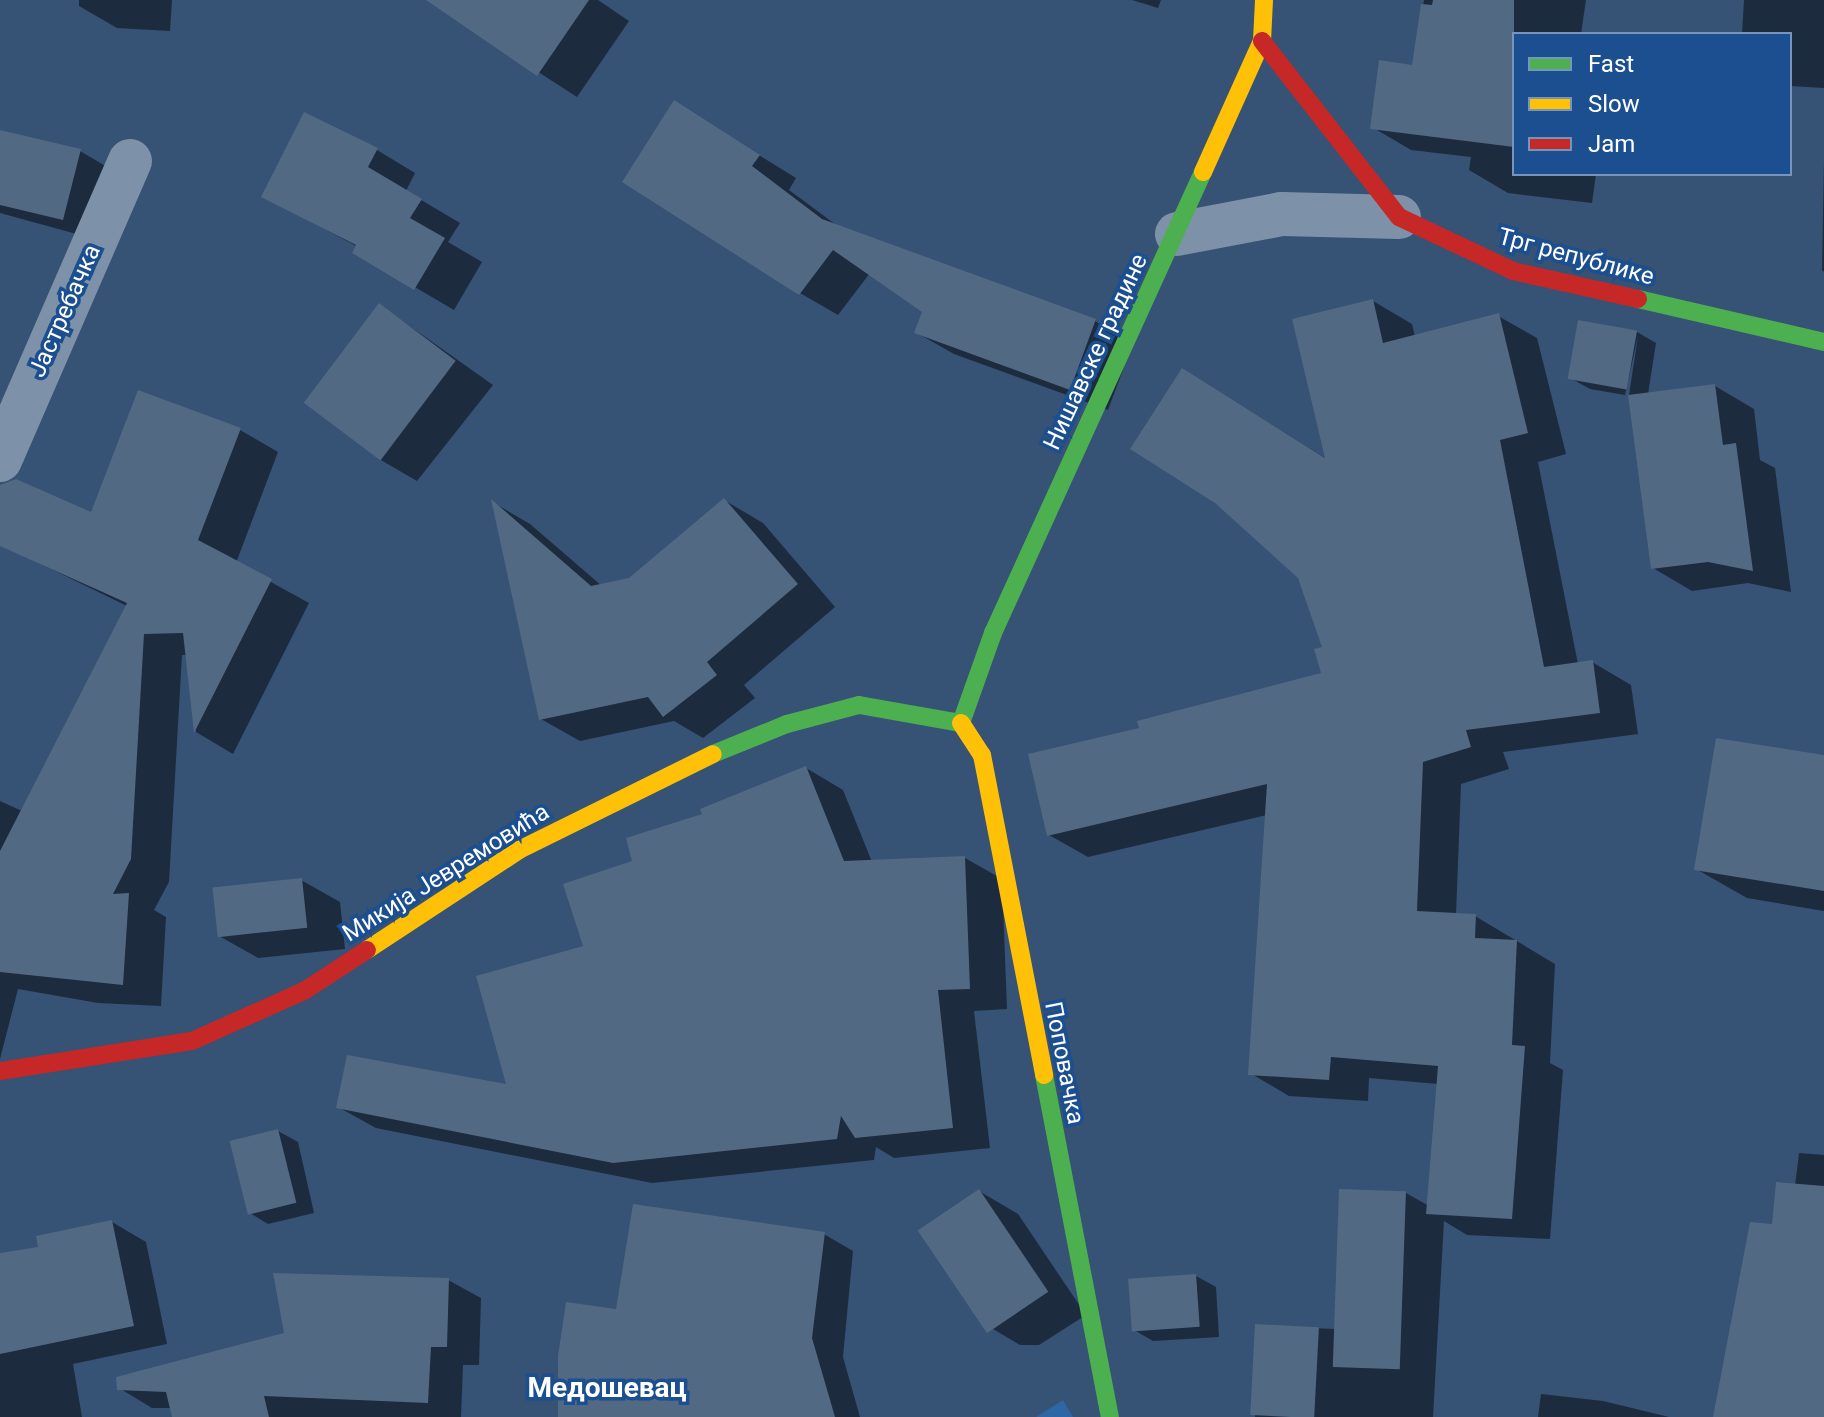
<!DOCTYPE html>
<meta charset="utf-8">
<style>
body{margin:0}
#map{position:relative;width:1824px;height:1417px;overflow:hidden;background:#365274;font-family:Roboto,sans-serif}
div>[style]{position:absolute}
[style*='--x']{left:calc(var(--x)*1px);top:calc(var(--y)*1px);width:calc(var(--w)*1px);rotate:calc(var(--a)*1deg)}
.green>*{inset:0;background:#2f66a5}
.shadow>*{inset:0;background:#0007}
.building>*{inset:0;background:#526984;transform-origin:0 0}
.street>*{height:44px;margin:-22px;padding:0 22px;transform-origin:22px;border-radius:22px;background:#7d92a8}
.fast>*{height:18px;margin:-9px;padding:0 9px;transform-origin:9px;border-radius:9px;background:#4caf50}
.slow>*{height:18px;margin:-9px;padding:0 9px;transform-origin:9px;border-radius:9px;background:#ffc107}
.jam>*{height:18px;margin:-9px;padding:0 9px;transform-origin:9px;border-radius:9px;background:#c62828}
span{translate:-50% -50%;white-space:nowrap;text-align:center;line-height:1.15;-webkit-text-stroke:7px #1b4f8f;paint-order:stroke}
.street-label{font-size:24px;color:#fff}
.quarter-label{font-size:28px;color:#fff;font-weight:700}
.legend{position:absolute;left:1512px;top:32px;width:280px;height:144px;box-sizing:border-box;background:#1b4f8f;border:2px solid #7695bc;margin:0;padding:10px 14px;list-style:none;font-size:24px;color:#fff}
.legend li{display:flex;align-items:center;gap:16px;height:40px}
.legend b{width:40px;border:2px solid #7695bc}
</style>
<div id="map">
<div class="green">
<i style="clip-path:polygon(1063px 1400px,1073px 1417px,1036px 1417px)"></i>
</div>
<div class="shadow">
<i style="clip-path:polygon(79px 0,172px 0,170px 31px,117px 28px,79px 6px)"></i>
<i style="clip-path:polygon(494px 0,598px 0,629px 21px,577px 97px,473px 30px)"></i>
<i style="clip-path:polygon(1132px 0,1161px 0,1158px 8px)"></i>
<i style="clip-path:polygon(1424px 0,1586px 0,1581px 34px,1514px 34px,1514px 174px,1596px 174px,1592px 203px,1508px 193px,1469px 170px,1471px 157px,1411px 150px,1372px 127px,1414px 68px)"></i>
<i style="clip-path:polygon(1744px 0,1824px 0,1824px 88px,1790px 86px,1790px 34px,1742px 34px)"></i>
<i style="clip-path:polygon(675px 103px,796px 178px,789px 190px,839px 227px,1095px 321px,1133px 343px,1108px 410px,954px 354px,917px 333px,925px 312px,870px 273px,838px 315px,800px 293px)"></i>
<i style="clip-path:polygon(0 132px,80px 151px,119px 174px,102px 241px,0 213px)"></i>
<i style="clip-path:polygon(377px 150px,415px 173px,406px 191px,460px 223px,448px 242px,482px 262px,454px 310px,355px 252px,358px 247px,263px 196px)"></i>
<i style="clip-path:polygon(1824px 160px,1824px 272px,1822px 270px)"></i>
<i style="clip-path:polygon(1373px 301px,1412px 324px,1415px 337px,1498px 316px,1537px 338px,1566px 454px,1538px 462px,1578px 664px,1592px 662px,1631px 685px,1638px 734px,1503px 752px,1509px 769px,1461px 784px,1456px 915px,1475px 916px,1555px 964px,1550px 1063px,1563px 1070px,1550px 1239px,1467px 1235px,1444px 1221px,1433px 1417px,1255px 1417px,1257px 1326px,1336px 1329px,1406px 1193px,1429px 1206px,1438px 1084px,1369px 1078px,1368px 1101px,1289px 1096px,1250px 1073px,1267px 815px,1088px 857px,1049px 835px,1141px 729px,1323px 674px,1324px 648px,1299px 577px,1183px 370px,1327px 459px)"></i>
<i style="clip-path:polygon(380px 305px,493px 385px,417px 481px,379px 459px)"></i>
<i style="clip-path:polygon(1637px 332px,1656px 343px,1648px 394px,1715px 386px,1754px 409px,1760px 460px,1775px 468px,1791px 592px,1748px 583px,1692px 591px,1653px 568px,1629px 395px,1638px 336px,1625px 395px,1590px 389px,1570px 378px)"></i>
<i style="clip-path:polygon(240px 430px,278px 452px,236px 563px,309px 603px,233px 754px,196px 732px,188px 655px,182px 655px,169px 882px,154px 910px,166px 917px,161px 1006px,98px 1003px,18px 989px,0 1059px,0 801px,22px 811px,127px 606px,2px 545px,93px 515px)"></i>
<i style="clip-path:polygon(724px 500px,763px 523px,835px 607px,744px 685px,755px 698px,703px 738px,674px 721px,580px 741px,541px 719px,494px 503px,530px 524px,602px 586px,629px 580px)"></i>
<i style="clip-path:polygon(1824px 757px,1824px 911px,1747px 898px,1696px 869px)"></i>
<i style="clip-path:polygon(806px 768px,843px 790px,872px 862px,965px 858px,1002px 879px,1007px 1009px,974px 1011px,990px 1148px,894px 1158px,876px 1147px,874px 1160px,652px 1183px,376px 1128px,338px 1107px,509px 1087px,635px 863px,705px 815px)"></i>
<i style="clip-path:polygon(301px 880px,340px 902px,345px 949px,258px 958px,219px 936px)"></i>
<i style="clip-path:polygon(278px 1131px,298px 1142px,314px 1213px,268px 1224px,248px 1212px)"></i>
<i style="clip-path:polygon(1799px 1153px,1824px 1155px,1824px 1417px,1716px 1417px,1774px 1226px,1795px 1186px)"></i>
<i style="clip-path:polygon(979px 1191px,1018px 1214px,1086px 1315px,1039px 1345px,1020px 1345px,981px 1322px)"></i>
<i style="clip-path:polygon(112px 1222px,146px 1242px,167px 1344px,73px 1364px,82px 1417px,0 1417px,0 1255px,41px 1248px)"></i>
<i style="clip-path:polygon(822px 1233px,853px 1251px,843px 1357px,860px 1417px,560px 1417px,617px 1312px)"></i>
<i style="clip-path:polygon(1196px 1276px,1216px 1287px,1219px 1337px,1153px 1341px,1134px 1330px)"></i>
<i style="clip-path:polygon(448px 1280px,481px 1298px,479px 1365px,463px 1365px,461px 1417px,175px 1417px,172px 1408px,152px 1408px,119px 1388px)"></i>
<i style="clip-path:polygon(1541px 1394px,1603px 1401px,1669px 1417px,1538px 1417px)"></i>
</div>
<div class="building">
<i style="clip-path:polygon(426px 0,589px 0,537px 76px)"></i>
<i style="clip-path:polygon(1433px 0,1514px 0,1514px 147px,1370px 129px,1379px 60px,1412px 65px,1421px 4px,1432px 5px)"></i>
<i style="clip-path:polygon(674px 100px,760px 155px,752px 166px,822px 219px,1096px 319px,1070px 390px,914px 333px,922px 312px,833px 250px,799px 295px,622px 182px)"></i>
<i style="clip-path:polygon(304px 112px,378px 148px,368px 167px,422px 199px,410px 218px,445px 238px,414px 290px,352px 253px,356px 245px,261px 197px)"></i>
<i style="clip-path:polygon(0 130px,81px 149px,63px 220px,0 205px)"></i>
<i style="clip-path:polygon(1373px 299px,1383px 343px,1499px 313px,1528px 433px,1500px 440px,1544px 667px,1593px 660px,1600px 713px,1466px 730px,1471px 747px,1423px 762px,1417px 911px,1476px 914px,1475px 938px,1517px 940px,1512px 1045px,1525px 1046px,1512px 1219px,1426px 1214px,1438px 1066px,1331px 1057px,1329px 1080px,1248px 1075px,1267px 784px,1047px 836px,1028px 754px,1139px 728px,1137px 721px,1321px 673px,1314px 649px,1322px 647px,1298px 578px,1215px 503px,1130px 449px,1182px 368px,1325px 458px,1292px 319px)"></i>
<i style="left:379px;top:303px;width:96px;height:125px;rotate:37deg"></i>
<i style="left:1578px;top:320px;width:60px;height:60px;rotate:10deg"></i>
<i style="clip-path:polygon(1715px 384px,1723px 445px,1736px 443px,1753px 571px,1708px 562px,1651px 569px,1628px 395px)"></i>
<i style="clip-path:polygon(138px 390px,241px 428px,198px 540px,272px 579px,194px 733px,183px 633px,144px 634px,131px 859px,113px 894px,129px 893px,123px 985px,0 972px,0 851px,127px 603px,0 546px,0 485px,16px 479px,91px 512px)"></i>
<i style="clip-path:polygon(724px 498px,798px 584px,707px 662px,717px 675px,663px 717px,648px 697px,539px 720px,491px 499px,591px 586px,629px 578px)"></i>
<i style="clip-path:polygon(1716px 738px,1824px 755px,1824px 891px,1694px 870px)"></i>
<i style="clip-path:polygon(806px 766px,844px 861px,965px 856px,970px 989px,938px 990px,953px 1128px,855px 1138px,841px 1116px,837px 1139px,613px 1163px,336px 1108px,347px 1055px,506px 1084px,476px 976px,583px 946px,563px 884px,632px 861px,626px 838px,702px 814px,700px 809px)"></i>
<i style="left:302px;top:878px;width:50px;height:90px;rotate:84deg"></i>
<i style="left:278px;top:1129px;width:76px;height:50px;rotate:76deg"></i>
<i style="clip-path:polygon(1776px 1182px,1824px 1186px,1824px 1417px,1713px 1417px,1750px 1222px,1772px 1224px)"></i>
<i style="left:979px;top:1189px;width:124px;height:74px;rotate:56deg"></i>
<i style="left:1339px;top:1189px;width:67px;height:178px;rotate:2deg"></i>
<i style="clip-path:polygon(633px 1204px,825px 1232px,812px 1338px,835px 1417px,558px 1417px,558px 1356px,566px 1302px,616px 1309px)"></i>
<i style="clip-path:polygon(112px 1220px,134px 1326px,0 1354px,0 1253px,38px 1247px,36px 1236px)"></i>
<i style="clip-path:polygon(273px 1273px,449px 1278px,447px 1347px,431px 1347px,428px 1403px,264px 1396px,269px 1417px,172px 1417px,166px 1392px,117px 1390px,116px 1377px,284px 1333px)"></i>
<i style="left:1196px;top:1274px;width:53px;height:68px;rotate:86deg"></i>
<i style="left:1255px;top:1324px;width:64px;height:91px;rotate:3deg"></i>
</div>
<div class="street">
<i style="--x:1177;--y:234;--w:107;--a:-10.8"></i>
<i style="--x:1282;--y:214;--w:117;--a:1.5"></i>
<i style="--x:0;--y:460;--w:326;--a:-66.5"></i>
</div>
<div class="fast">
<i style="--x:1638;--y:299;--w:191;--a:13"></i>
<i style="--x:961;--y:723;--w:96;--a:-70.4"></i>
<i style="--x:993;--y:633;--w:507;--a:-65.51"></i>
<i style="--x:713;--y:754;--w:80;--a:-22.1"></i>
<i style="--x:787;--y:724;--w:74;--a:-14.8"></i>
<i style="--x:859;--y:705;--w:104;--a:10"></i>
<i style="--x:1044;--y:1075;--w:348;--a:79.1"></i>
</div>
<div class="slow">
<i style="--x:1203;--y:172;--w:144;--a:-65.8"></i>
<i style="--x:1262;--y:41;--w:41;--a:-87.2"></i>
<i style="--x:961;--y:723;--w:38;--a:57"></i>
<i style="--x:982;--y:755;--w:326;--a:79"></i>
<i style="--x:367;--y:950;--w:182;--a:-33.3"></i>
<i style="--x:519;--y:850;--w:216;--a:-26.3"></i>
</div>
<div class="jam">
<i style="--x:1262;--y:41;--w:223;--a:52.1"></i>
<i style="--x:1399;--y:217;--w:126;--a:25.3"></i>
<i style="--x:1513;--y:271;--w:128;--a:12.6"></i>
<i style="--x:0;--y:1071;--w:194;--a:-8.9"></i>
<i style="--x:192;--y:1041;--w:123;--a:-24.1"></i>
<i style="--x:304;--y:991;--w:75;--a:-33.1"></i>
</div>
<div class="street-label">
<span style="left:1576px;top:257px;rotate:15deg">Трг републике</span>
<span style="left:65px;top:311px;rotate:-66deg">Јастребачка</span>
<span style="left:1096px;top:352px;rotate:-65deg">Нишавске градине</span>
<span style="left:446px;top:873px;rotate:-32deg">Микија Јевремовића</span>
<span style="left:1064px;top:1063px;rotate:79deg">Поповачка</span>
</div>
<div class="quarter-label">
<span style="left:607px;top:1388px">Медошевац</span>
</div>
<ul class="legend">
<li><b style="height:10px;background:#4caf50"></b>Fast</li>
<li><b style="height:10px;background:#ffc107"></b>Slow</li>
<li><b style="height:10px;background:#c62828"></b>Jam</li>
</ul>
</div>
